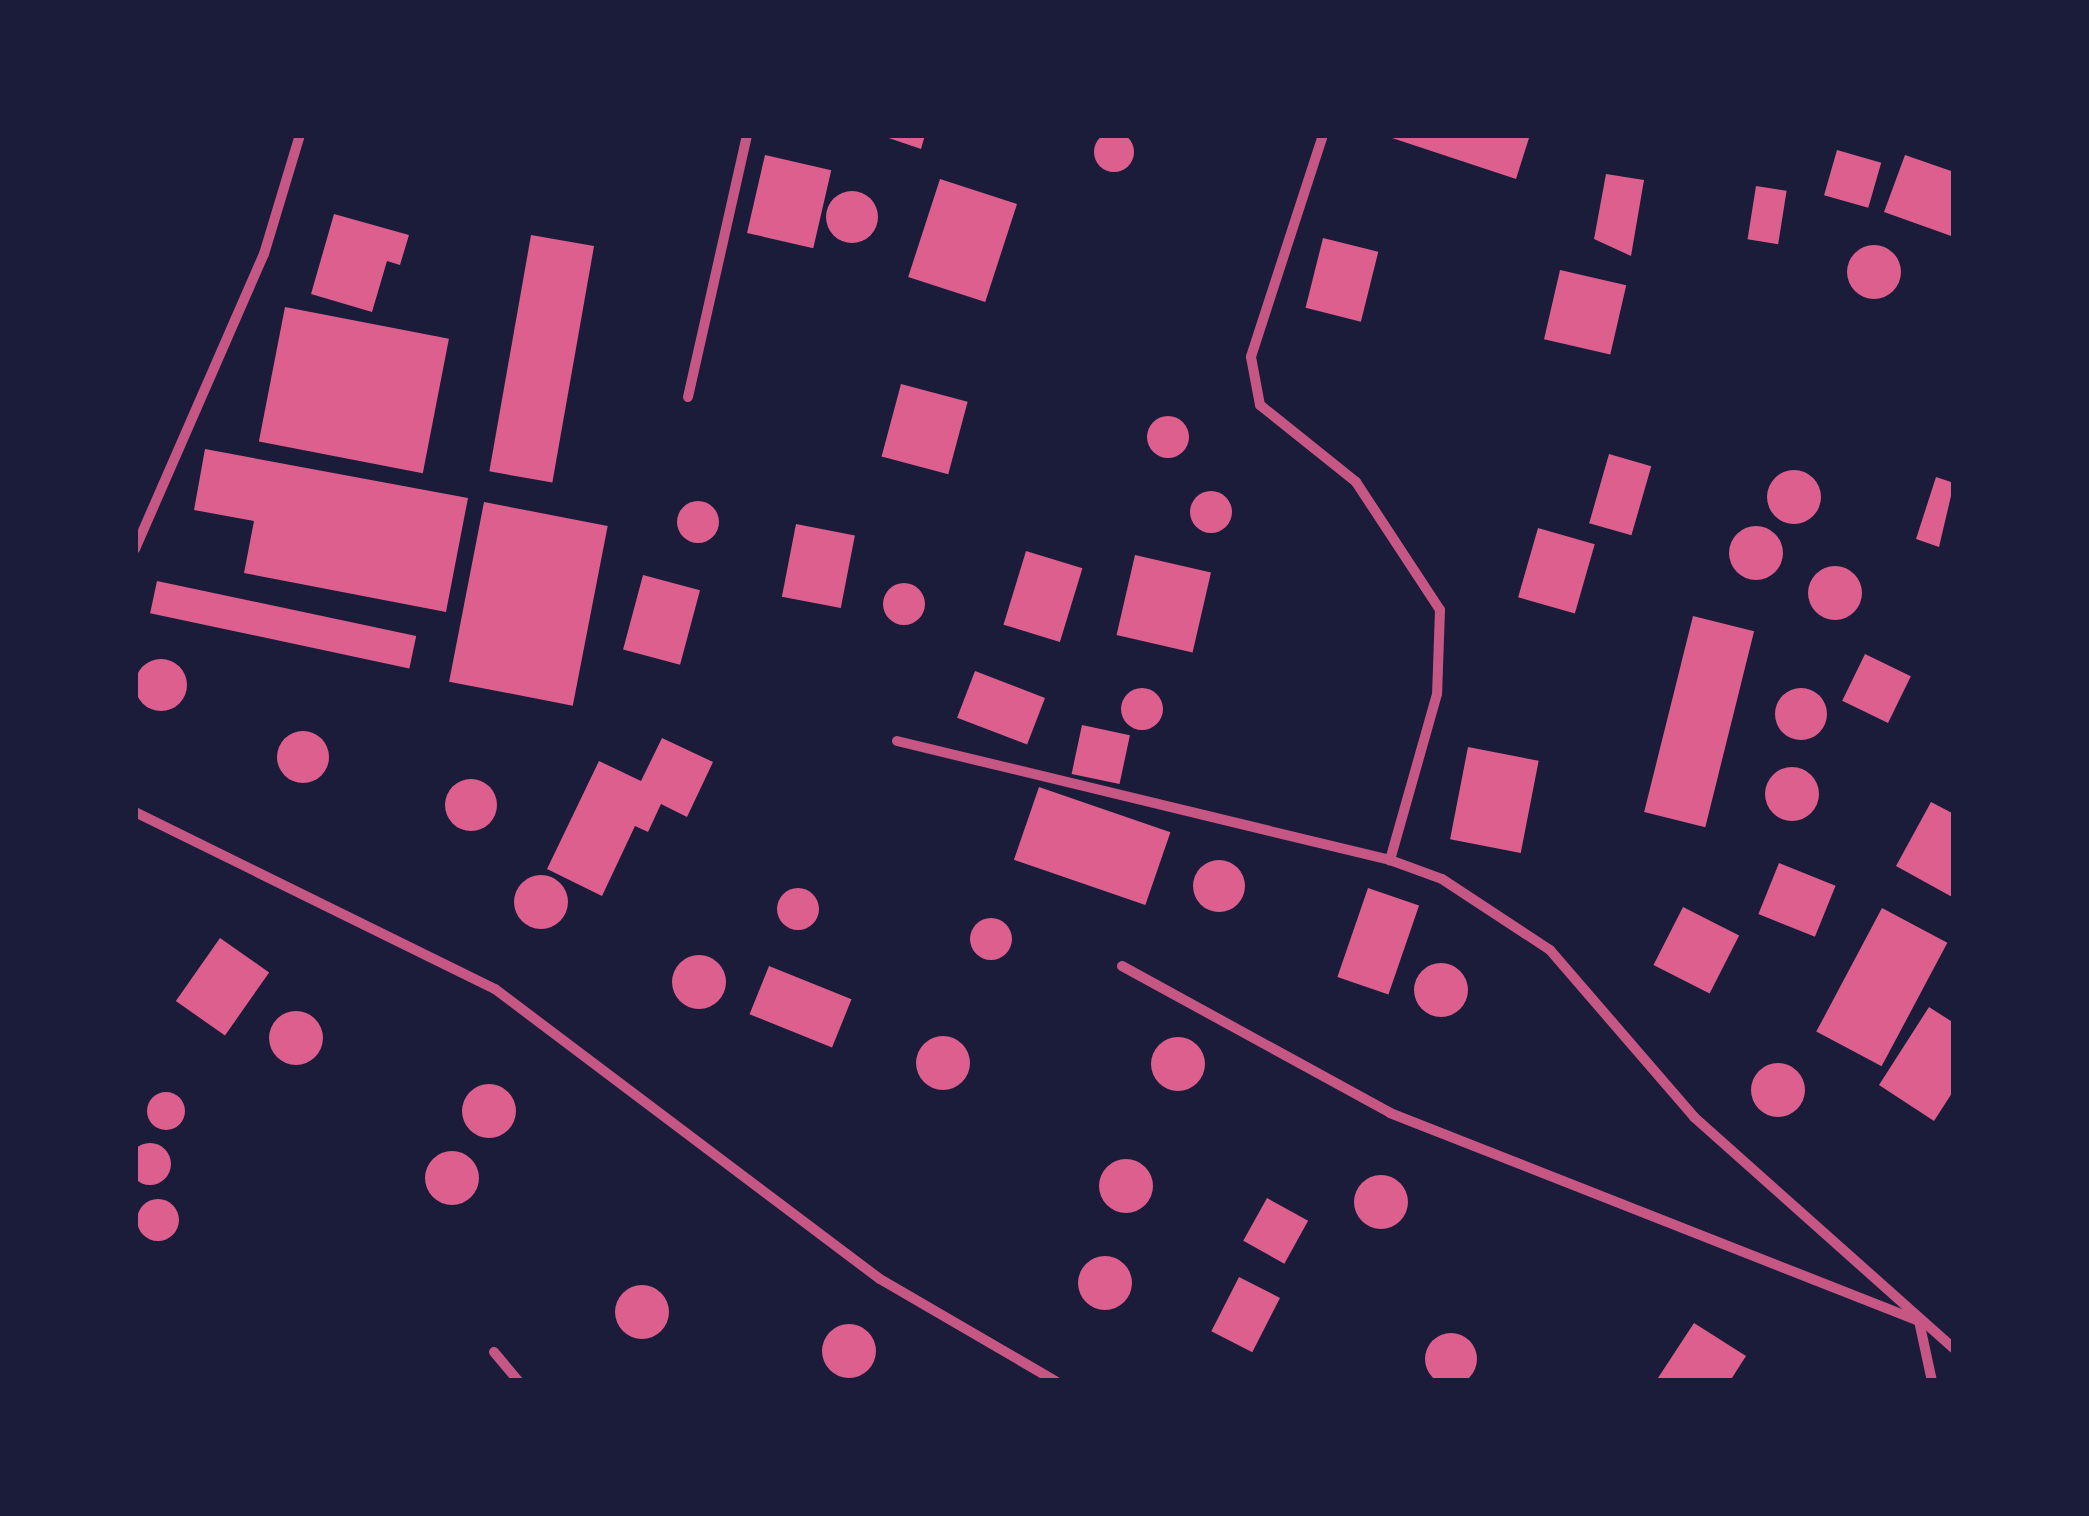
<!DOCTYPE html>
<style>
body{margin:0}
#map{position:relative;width:2089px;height:1516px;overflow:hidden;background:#1b1b3a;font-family:Inter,sans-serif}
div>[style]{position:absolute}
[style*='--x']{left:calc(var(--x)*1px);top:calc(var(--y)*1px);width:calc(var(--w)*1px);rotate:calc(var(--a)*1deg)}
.building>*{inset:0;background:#dd5f8e;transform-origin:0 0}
.round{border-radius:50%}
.minor>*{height:10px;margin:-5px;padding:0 5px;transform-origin:5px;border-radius:5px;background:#c65784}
span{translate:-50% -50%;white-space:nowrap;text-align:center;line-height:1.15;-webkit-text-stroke:8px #1b1b3a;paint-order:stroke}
.frame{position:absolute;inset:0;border:138px solid #1b1b3a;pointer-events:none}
</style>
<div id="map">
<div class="building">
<i class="round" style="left:1094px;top:132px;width:40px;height:40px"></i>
<i style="clip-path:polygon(880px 135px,925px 135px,921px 149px)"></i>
<i style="clip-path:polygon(1383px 135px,1530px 135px,1516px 179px)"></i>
<i style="left:1837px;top:150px;width:46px;height:47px;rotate:16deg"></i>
<i style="left:765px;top:155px;width:68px;height:80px;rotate:13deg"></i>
<i style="clip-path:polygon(1905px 155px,1954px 172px,1954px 237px,1884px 212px)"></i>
<i style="clip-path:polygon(1606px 174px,1644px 180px,1631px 256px,1594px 239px)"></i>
<i style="left:940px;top:179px;width:81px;height:103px;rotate:18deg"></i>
<i style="left:1756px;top:186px;width:31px;height:54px;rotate:9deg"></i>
<i class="round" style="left:826px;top:191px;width:52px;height:52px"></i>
<i style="clip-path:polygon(334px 214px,409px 235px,400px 265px,387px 261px,372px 312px,311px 294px)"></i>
<i style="left:531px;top:235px;width:64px;height:240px;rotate:10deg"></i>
<i style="left:1323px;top:238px;width:57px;height:72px;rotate:14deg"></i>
<i class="round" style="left:1847px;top:245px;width:54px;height:54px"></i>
<i style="left:1560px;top:270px;width:68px;height:71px;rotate:13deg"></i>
<i style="left:285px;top:307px;width:167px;height:137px;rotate:11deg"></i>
<i style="left:901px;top:384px;width:69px;height:75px;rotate:15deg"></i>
<i class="round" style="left:1147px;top:416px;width:42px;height:42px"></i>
<i style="clip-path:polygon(205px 449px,468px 498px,446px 612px,244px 573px,254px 521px,194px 510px)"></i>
<i style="left:1609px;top:454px;width:44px;height:72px;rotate:16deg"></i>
<i class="round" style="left:1767px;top:470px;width:54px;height:54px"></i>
<i style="clip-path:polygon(1936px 477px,1954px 483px,1939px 547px,1916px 539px)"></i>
<i class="round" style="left:1190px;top:491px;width:42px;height:42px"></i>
<i class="round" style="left:677px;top:501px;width:42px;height:42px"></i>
<i style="left:484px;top:502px;width:126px;height:183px;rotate:11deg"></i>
<i style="left:796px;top:524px;width:60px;height:74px;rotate:11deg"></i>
<i class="round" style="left:1729px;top:526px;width:54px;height:54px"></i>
<i style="left:1538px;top:528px;width:59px;height:72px;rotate:16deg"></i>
<i style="left:1026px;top:551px;width:59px;height:77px;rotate:17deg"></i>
<i style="left:1135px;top:555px;width:78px;height:82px;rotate:13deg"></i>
<i class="round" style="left:1808px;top:566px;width:54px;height:54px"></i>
<i style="left:643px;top:575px;width:59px;height:77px;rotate:15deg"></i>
<i style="left:157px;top:581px;width:265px;height:33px;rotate:12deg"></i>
<i class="round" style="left:883px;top:583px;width:42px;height:42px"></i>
<i style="left:1693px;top:616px;width:63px;height:202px;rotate:14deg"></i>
<i style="left:1865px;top:654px;width:51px;height:52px;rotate:26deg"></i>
<i class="round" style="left:135px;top:659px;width:52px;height:52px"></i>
<i style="left:975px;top:671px;width:75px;height:50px;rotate:21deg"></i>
<i class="round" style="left:1121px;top:688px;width:42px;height:42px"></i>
<i class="round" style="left:1775px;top:688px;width:52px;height:52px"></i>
<i style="left:1082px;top:725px;width:49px;height:50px;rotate:12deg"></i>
<i class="round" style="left:277px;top:731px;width:52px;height:52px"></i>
<i style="clip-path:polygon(662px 738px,713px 762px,687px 817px,661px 804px,648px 832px,635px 826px,602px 896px,547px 869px,599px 761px,641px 781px)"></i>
<i style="left:1468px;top:747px;width:72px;height:94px;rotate:11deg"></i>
<i class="round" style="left:1765px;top:767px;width:54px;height:54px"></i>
<i class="round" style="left:445px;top:779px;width:52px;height:52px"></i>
<i style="left:1039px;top:787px;width:139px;height:77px;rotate:19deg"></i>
<i style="clip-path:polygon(1931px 802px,1954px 814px,1954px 898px,1896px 866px)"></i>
<i class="round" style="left:1193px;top:860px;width:52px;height:52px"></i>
<i style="left:1779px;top:863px;width:61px;height:55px;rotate:22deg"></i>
<i class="round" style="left:514px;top:875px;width:54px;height:54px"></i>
<i class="round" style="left:777px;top:888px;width:42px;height:42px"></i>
<i style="left:1368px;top:888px;width:54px;height:94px;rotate:19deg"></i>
<i style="left:1683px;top:907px;width:63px;height:65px;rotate:27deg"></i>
<i style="left:1882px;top:908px;width:74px;height:140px;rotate:28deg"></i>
<i class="round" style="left:970px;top:918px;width:42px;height:42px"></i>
<i style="left:220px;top:938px;width:60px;height:77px;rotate:35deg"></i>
<i class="round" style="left:672px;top:955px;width:54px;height:54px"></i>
<i class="round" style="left:1414px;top:963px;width:54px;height:54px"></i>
<i style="left:769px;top:966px;width:89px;height:52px;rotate:22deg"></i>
<i style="clip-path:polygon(1929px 1007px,1954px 1023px,1954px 1090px,1934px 1121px,1879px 1085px)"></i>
<i class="round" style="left:269px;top:1011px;width:54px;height:54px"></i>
<i class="round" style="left:916px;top:1036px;width:54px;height:54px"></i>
<i class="round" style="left:1151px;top:1037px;width:54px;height:54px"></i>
<i class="round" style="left:1751px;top:1063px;width:54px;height:54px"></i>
<i class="round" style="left:462px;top:1084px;width:54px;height:54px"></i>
<i class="round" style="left:147px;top:1092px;width:38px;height:38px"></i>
<i class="round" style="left:129px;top:1143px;width:42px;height:42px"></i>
<i class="round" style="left:425px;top:1151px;width:54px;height:54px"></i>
<i class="round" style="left:1099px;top:1159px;width:54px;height:54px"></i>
<i class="round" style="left:1354px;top:1175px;width:54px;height:54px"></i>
<i style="left:1267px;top:1198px;width:47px;height:49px;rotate:29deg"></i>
<i class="round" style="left:137px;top:1199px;width:42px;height:42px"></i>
<i class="round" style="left:1078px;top:1256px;width:54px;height:54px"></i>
<i style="left:1239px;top:1277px;width:46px;height:61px;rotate:27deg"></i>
<i class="round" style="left:615px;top:1285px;width:54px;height:54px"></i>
<i style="clip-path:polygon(1694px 1323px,1746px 1356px,1730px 1381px,1656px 1381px)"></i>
<i class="round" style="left:822px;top:1324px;width:54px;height:54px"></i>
<i class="round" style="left:1425px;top:1333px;width:52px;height:52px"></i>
</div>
<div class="minor">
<i style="--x:1323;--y:135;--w:233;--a:108"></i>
<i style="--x:1251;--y:357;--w:49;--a:79.4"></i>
<i style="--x:1260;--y:405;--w:123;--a:38.7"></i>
<i style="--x:1356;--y:482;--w:153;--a:56.7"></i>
<i style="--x:1440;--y:610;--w:84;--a:92"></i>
<i style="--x:1437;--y:694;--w:173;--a:105.8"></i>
<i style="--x:1390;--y:860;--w:55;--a:20.1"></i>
<i style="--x:1442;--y:879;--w:129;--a:33.3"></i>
<i style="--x:1550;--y:950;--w:221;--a:49.2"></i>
<i style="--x:1694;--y:1117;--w:348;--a:41.7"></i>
<i style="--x:688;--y:397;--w:269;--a:-77.3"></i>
<i style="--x:135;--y:549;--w:322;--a:-66.4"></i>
<i style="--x:264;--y:254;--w:124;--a:-73.2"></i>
<i style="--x:897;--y:741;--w:507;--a:13.57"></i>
<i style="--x:135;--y:812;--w:401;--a:26.2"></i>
<i style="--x:495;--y:989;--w:482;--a:37"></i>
<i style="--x:880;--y:1279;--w:203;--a:30.2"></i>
<i style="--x:1122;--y:966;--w:306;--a:28.7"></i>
<i style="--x:1390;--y:1113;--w:568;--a:21.46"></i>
<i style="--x:1919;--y:1321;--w:61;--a:77.8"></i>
<i style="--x:494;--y:1352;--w:38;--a:50"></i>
</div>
<div class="frame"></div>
</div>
